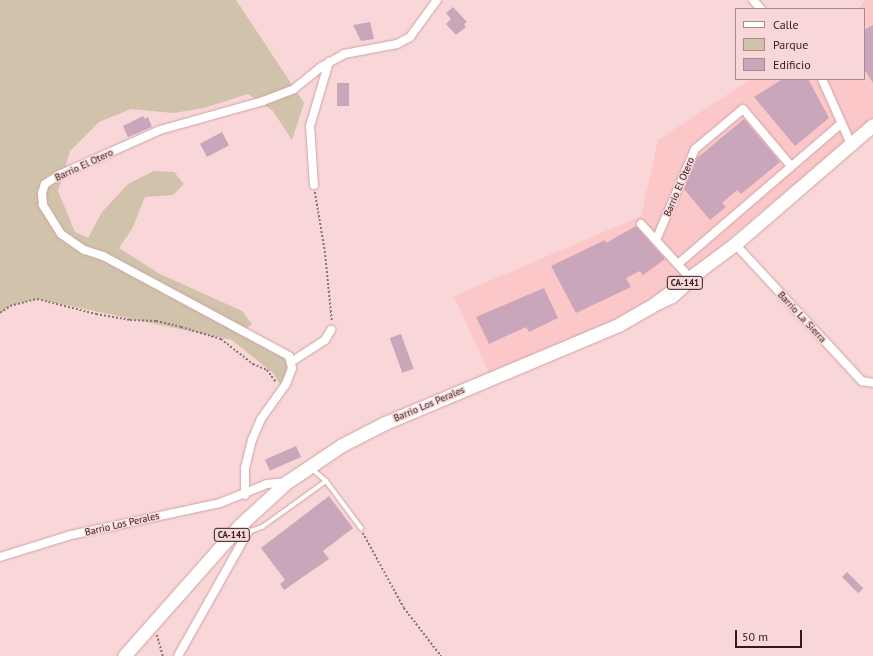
<!DOCTYPE html>
<style>
body{margin:0}
#map{position:relative;width:873px;height:656px;overflow:hidden;background:#f9d6d7;font-family:"PT Sans",sans-serif}
div>[style]{position:absolute}
[style*='--x']{left:calc(var(--x)*1px);top:calc(var(--y)*1px);width:calc(var(--w)*1px);rotate:calc(var(--a)*1deg)}
.built>*{inset:0;background:#fbc7c9}
.green>*{inset:0;background:#d0c2ab}
.building>*{inset:0;background:#c9a6b9;transform-origin:0 0}
.path>*{height:1.5px;margin-top:-0.75px;transform-origin:0;background:repeating-linear-gradient(90deg,#8b7273 0 2px,transparent 0 4px)}
.roads{filter:drop-shadow(0 0 1px #cda3a5) drop-shadow(0 0 1px #cda3a5)}
.lane>*{height:4px;margin:-2px;padding:0 2px;transform-origin:2px;border-radius:2px;background:#fff}
.street>*{height:8px;margin:-4px;padding:0 4px;transform-origin:4px;border-radius:4px;background:#fff}
.primary>*{height:13px;margin:-6.5px;padding:0 6.5px;transform-origin:6.5px;border-radius:6.5px;background:#fff}
span{translate:-50% -50%;white-space:nowrap;text-align:center;line-height:1.15;-webkit-text-stroke:3px #f9d6d7;paint-order:stroke}
.shield-label span{padding:1px 3px;background:#f9d6d7;border:1px solid;border-radius:3px;-webkit-text-stroke-width:0}
.shield-label{font-size:9px;color:#2d1d1e;font-weight:700}
.street-label{font-size:10px;color:#2d1d1e}
.legend{position:absolute;left:735px;top:8px;width:130px;height:72px;box-sizing:border-box;background:#f9d6d7;border:1px solid #a78c8d;margin:0;padding:5px 7px;list-style:none;font-size:12px;color:#2d1d1e}
.legend li{display:flex;align-items:center;gap:8px;height:20px}
.legend b{width:20px;border:1px solid #a78c8d}
.scale{position:absolute;left:735px;top:630px;width:67px;height:18px;box-sizing:border-box;border:2px solid #2d1d1e;border-top:0;padding-left:5px;font-size:12px;line-height:14px;white-space:nowrap;color:#2d1d1e;-webkit-text-stroke:3px #f9d6d7;paint-order:stroke}
</style>
<div id="map">
<div class="built">
<i style="clip-path:polygon(865px 0,873px 0,873px 118px,685px 276px,647px 301px,608px 324px,489px 373px,454px 296px,641px 216px,658px 140px,751px 79px,864px 79px,864px 9px,858px 9px)"></i>
</div>
<div class="green">
<i style="clip-path:polygon(0 0,236px 0,304px 103px,292px 140px,273px 111px,248px 94px,204px 108px,173px 113px,131px 109px,99px 122px,70px 151px,58px 191px,75px 232px,88px 238px,102px 212px,128px 184px,154px 171px,174px 172px,184px 184px,173px 195px,145px 197px,132px 229px,119px 248px,160px 274px,242px 311px,252px 324px,243px 331px,286px 359px,288px 372px,282px 387px,274px 374px,232px 340px,37px 299px,10px 306px,0 314px)"></i>
</div>
<div class="building">
<i style="clip-path:polygon(453px 7px,467px 22px,464px 24px,466px 27px,456px 35px,446px 24px,451px 19px,446px 13px)"></i>
<i style="clip-path:polygon(370px 22px,374px 39px,361px 41px,353px 25px)"></i>
<i style="clip-path:polygon(873px 25px,873px 83px,864px 69px,864px 30px)"></i>
<i style="clip-path:polygon(783px 79px,808px 79px,829px 118px,795px 146px,754px 97px)"></i>
<i style="left:337px;top:83px;width:12px;height:23px"></i>
<i style="clip-path:polygon(143px 116px,145px 119px,148px 117px,152px 127px,128px 137px,123px 126px)"></i>
<i style="clip-path:polygon(744px 119px,780px 162px,741px 194px,737px 190px,722px 203px,726px 207px,710px 220px,684px 189px,697px 158px)"></i>
<i style="left:222px;top:132px;width:15px;height:25px;rotate:62deg"></i>
<i style="clip-path:polygon(636px 226px,665px 259px,643px 275px,640px 271px,626px 278px,631px 287px,576px 313px,551px 266px,605px 240px,606px 243px)"></i>
<i style="clip-path:polygon(544px 288px,558px 318px,529px 332px,526px 327px,489px 344px,476px 317px)"></i>
<i style="left:401px;top:334px;width:37px;height:12px;rotate:70deg"></i>
<i style="left:296px;top:446px;width:12px;height:34px;rotate:66deg"></i>
<i style="clip-path:polygon(329px 496px,353px 528px,323px 551px,329px 559px,284px 590px,280px 584px,285px 580px,261px 548px)"></i>
<i style="left:847px;top:572px;width:23px;height:7px;rotate:45deg"></i>
</div>
<div class="path">
<i style="--x:315;--y:192;--w:60;--a:80.4"></i>
<i style="--x:325;--y:251;--w:70;--a:84.3"></i>
<i style="--x:0;--y:313;--w:12;--a:-35"></i>
<i style="--x:10;--y:306;--w:28;--a:-15"></i>
<i style="--x:37;--y:299;--w:61;--a:14.3"></i>
<i style="--x:96;--y:314;--w:35;--a:10"></i>
<i style="--x:130;--y:320;--w:26;--a:2"></i>
<i style="--x:156;--y:321;--w:26;--a:13"></i>
<i style="--x:181;--y:327;--w:42;--a:16.7"></i>
<i style="--x:221;--y:339;--w:41;--a:38"></i>
<i style="--x:253;--y:364;--w:15;--a:23"></i>
<i style="--x:267;--y:370;--w:15;--a:53"></i>
<i style="--x:363;--y:533;--w:85;--a:61.3"></i>
<i style="--x:404;--y:608;--w:61;--a:52.4"></i>
<i style="--x:157;--y:635;--w:22;--a:74"></i>
</div>
<div class="roads">
<div class="lane">
<i style="--x:650;--y:312;--w:26;--a:-25"></i>
<i style="--x:674;--y:301;--w:45;--a:-42.3"></i>
<i style="--x:311;--y:468;--w:20;--a:41"></i>
<i style="--x:326;--y:481;--w:59;--a:53.3"></i>
<i style="--x:248;--y:532;--w:15;--a:-20"></i>
<i style="--x:262;--y:527;--w:79;--a:-35.7"></i>
</div>
<div class="street">
<i style="--x:753;--y:0;--w:12;--a:48"></i>
<i style="--x:822;--y:79;--w:71;--a:66"></i>
<i style="--x:314;--y:185;--w:59;--a:-93.9"></i>
<i style="--x:310;--y:126;--w:67;--a:-73.5"></i>
<i style="--x:641;--y:224;--w:74;--a:47.7"></i>
<i style="--x:656;--y:240;--w:99;--a:-66.8"></i>
<i style="--x:695;--y:149;--w:62;--a:-39.8"></i>
<i style="--x:743;--y:109;--w:75;--a:49.9"></i>
<i style="--x:735;--y:244;--w:187;--a:47.2"></i>
<i style="--x:862;--y:381;--w:11;--a:10"></i>
<i style="--x:678;--y:264;--w:215;--a:-40.7"></i>
<i style="--x:291;--y:362;--w:40;--a:-32.9"></i>
<i style="--x:325;--y:340;--w:12;--a:-59"></i>
<i style="--x:245;--y:495;--w:27;--a:-90"></i>
<i style="--x:245;--y:468;--w:29;--a:-76"></i>
<i style="--x:252;--y:440;--w:23;--a:-67"></i>
<i style="--x:261;--y:419;--w:43;--a:-54.5"></i>
<i style="--x:286;--y:384;--w:17;--a:-69"></i>
<i style="--x:292;--y:368;--w:12;--a:-104"></i>
<i style="--x:289;--y:356;--w:211;--a:-151.7"></i>
<i style="--x:103;--y:256;--w:20;--a:-162"></i>
<i style="--x:84;--y:250;--w:28;--a:-145"></i>
<i style="--x:61;--y:234;--w:34;--a:-122"></i>
<i style="--x:43;--y:205;--w:12;--a:-95"></i>
<i style="--x:42;--y:193;--w:9;--a:-72"></i>
<i style="--x:45;--y:184;--w:17;--a:-33"></i>
<i style="--x:59;--y:175;--w:111;--a:-24"></i>
<i style="--x:160;--y:130;--w:107;--a:-15.7"></i>
<i style="--x:263;--y:101;--w:33;--a:-21"></i>
<i style="--x:294;--y:89;--w:35;--a:-39"></i>
<i style="--x:321;--y:67;--w:26;--a:-29"></i>
<i style="--x:344;--y:54;--w:54;--a:-10.7"></i>
<i style="--x:397;--y:44;--w:15;--a:-28"></i>
<i style="--x:410;--y:37;--w:46;--a:-53.9"></i>
<i style="--x:0;--y:557;--w:74;--a:-17.2"></i>
<i style="--x:71;--y:535;--w:152;--a:-12.1"></i>
<i style="--x:220;--y:503;--w:51;--a:-22"></i>
<i style="--x:267;--y:484;--w:19;--a:-6"></i>
<i style="--x:178;--y:656;--w:142;--a:-60.6"></i>
<i style="--x:248;--y:532;--w:11;--a:-139"></i>
</div>
<div class="primary">
<i style="--x:124;--y:656;--w:175;--a:-48.5"></i>
<i style="--x:240;--y:525;--w:64;--a:-42.5"></i>
<i style="--x:287;--y:482;--w:66;--a:-33.9"></i>
<i style="--x:342;--y:445;--w:48;--a:-27.1"></i>
<i style="--x:385;--y:423;--w:255;--a:-22.8"></i>
<i style="--x:620;--y:324;--w:34;--a:-30"></i>
<i style="--x:650;--y:307;--w:106;--a:-36.5"></i>
<i style="--x:735;--y:244;--w:182;--a:-40.8"></i>
</div>
</div>
<div class="shield-label">
<span style="left:685px;top:283px">CA-141</span>
<span style="left:232px;top:535px">CA-141</span>
</div>
<div class="street-label">
<span style="left:84px;top:165px;rotate:-25deg">Barrio El Otero</span>
<span style="left:679px;top:187px;rotate:-67deg">Barrio El Otero</span>
<span style="left:802px;top:317px;rotate:47deg">Barrio La Sierra</span>
<span style="left:429px;top:404px;rotate:-23deg">Barrio Los Perales</span>
<span style="left:122px;top:524px;rotate:-13deg">Barrio Los Perales</span>
</div>
<ul class="legend">
<li><b style="height:5px;background:#fff"></b>Calle</li>
<li><b style="height:11px;background:#d0c2ab"></b>Parque</li>
<li><b style="height:11px;background:#c9a6b9"></b>Edificio</li>
</ul>
<div class="scale">50 m</div>
</div>
